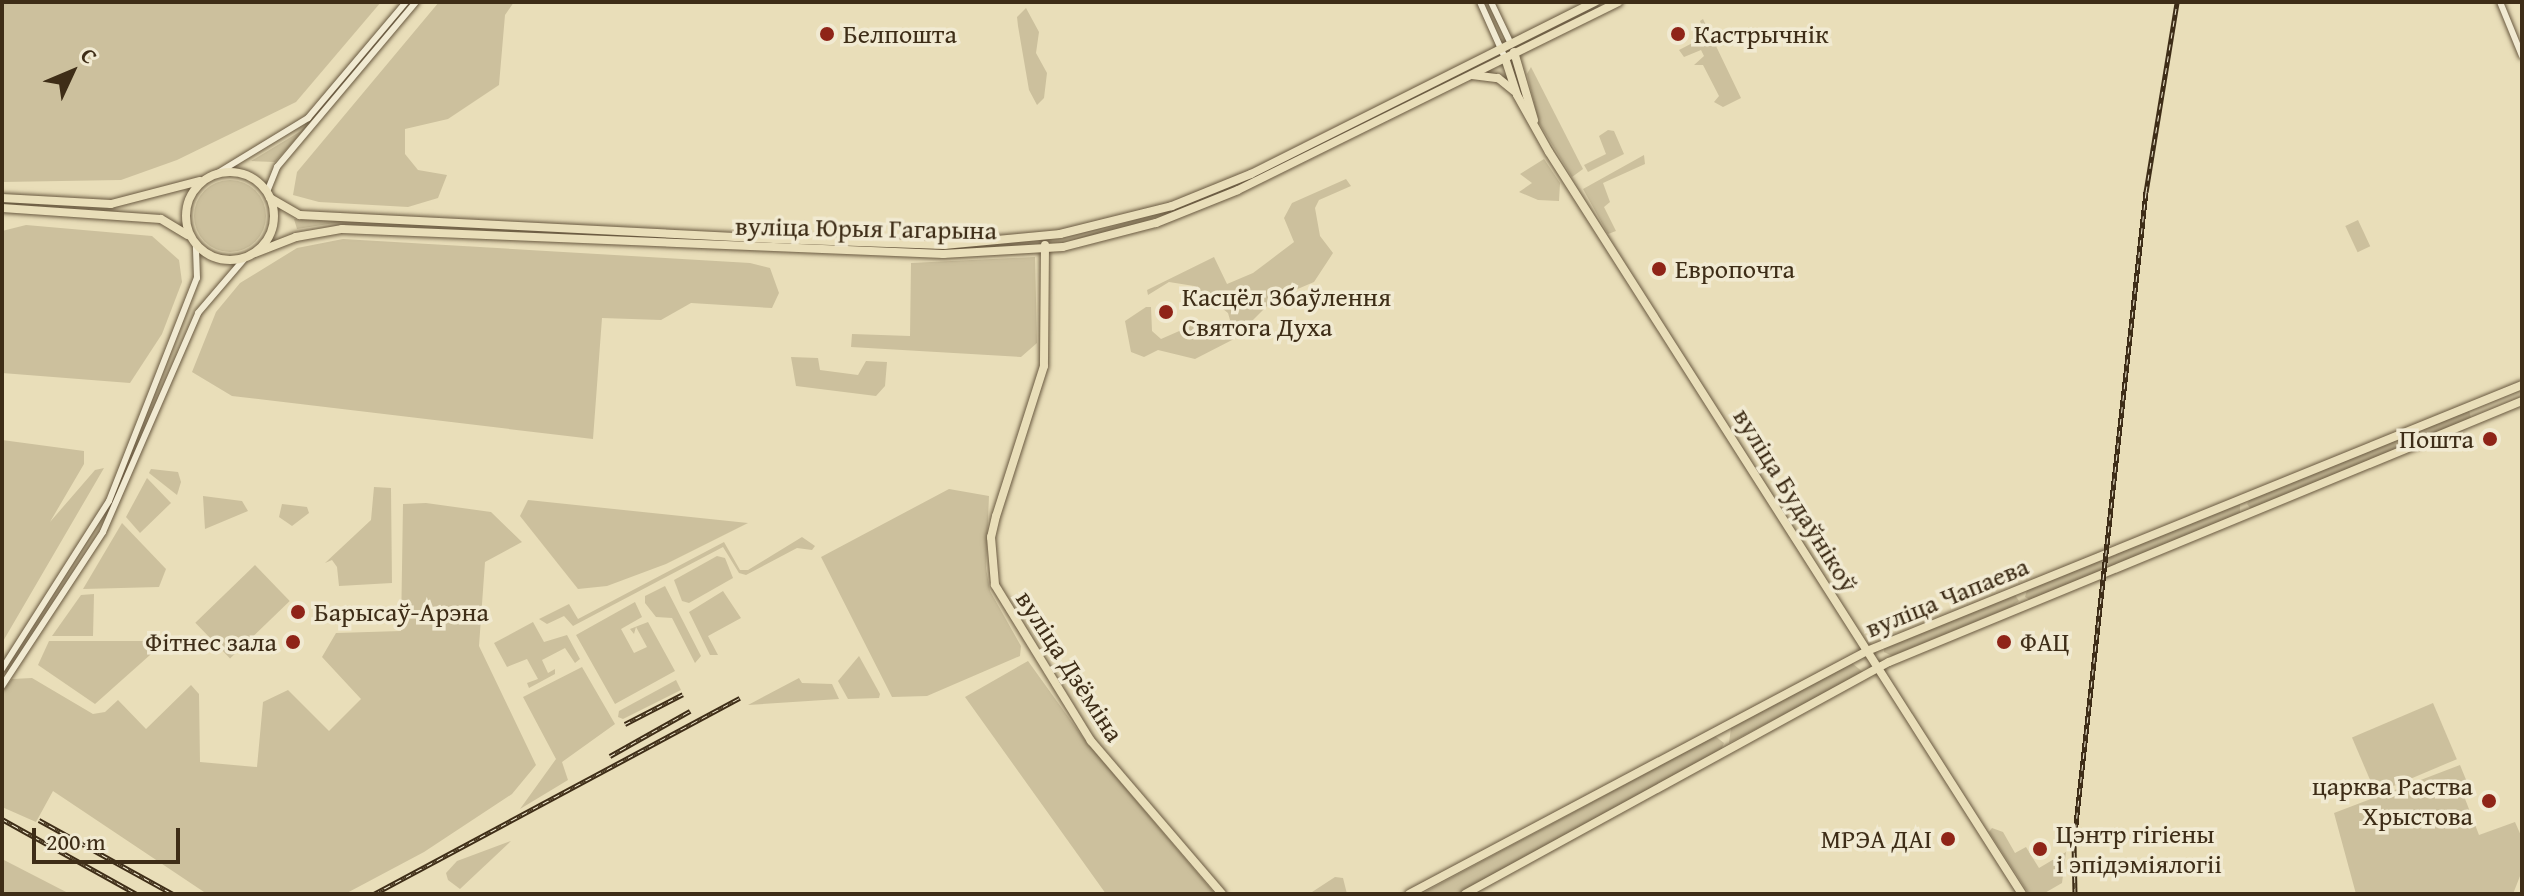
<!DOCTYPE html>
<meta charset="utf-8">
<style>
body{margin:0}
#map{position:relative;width:2524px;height:896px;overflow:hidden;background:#e9deb9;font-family:"Gentium Book Plus",serif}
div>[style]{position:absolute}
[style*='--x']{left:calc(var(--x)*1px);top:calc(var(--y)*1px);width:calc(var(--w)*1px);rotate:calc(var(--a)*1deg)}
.green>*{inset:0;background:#ccc09d;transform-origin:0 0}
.round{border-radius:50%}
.roads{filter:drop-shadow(0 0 2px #695940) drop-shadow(0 0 2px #695940)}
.minor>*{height:6px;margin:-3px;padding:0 3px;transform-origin:3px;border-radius:3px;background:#f1ead2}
.major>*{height:8px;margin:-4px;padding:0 4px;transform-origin:4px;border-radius:4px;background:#e9deb9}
.major>.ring{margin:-4px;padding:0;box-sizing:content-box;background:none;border:8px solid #e9deb9;border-radius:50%}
.rail>*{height:5px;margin-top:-2.5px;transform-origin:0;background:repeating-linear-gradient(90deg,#f1ead2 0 6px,#3e2d17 0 12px);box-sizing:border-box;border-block:2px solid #3e2d17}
.dots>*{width:22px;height:22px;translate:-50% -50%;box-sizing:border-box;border:4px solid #f1ead2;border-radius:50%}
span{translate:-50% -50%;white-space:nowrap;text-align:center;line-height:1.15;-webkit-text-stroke:7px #f1ead2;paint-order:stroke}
.poi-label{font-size:26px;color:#3e2d17}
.left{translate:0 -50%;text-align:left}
.right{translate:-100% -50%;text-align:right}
.street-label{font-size:26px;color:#3e2d17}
.frame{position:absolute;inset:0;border:4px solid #3e2d17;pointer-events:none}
.north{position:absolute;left:32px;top:32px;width:80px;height:80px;-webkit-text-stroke:6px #f1ead2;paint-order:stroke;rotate:46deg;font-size:22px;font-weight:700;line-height:32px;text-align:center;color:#3e2d17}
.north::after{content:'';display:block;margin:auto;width:28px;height:36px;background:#3e2d17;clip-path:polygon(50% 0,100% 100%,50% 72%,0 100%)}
.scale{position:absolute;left:32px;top:828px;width:148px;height:36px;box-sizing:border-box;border:4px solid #3e2d17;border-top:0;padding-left:10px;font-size:24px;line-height:28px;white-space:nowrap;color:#3e2d17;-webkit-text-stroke:6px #f1ead2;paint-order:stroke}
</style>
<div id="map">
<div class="green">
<i style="clip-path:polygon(2px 2px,381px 2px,296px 102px,177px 160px,121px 180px,2px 182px)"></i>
<i style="clip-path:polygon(412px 2px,321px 111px,275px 162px,251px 161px,301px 131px)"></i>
<i style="clip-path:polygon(439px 2px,514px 2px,505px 15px,499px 85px,448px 119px,405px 129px,405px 154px,418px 170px,447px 175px,438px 198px,408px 207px,319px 202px,293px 195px,297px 172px)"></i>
<i style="clip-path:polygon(1026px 8px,1039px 32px,1036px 53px,1047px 73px,1044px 98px,1037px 105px,1029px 90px,1018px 26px,1017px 17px)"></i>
<i style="clip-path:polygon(1703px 19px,1741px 98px,1723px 107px,1714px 102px,1719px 96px,1703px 65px,1694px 65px,1704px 56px,1701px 50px,1684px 57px,1679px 50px,1706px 36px,1700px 21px)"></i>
<i style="clip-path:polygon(1487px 60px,1441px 87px,1277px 167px,1205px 200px,1128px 227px,1071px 240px,1204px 198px)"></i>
<i style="clip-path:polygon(1531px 67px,1583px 169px,1572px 177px,1539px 123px,1527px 74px)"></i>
<i style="clip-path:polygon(1608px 130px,1614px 131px,1624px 154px,1588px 172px,1584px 165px,1606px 154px,1599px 136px)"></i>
<i style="clip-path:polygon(1644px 155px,1645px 164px,1603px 183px,1610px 202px,1604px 207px,1616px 231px,1608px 234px,1583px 189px)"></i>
<i style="clip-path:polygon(1544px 159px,1560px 183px,1559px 201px,1538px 200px,1519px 192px,1532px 183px,1520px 174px)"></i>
<i style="clip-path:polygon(1346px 179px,1351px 186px,1319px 200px,1315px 208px,1320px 236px,1333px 253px,1314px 282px,1274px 299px,1234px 339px,1195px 359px,1158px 350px,1144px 357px,1131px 352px,1125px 321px,1146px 307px,1151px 307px,1152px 331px,1161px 339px,1193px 325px,1204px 337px,1216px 334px,1230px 320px,1228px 313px,1194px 286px,1169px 282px,1148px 295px,1147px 290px,1214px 257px,1227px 284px,1253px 273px,1294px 242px,1284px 218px,1292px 203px)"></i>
<i class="round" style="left:194px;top:180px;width:72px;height:72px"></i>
<i style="clip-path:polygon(294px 219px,919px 249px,1019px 245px,936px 251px,341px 222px,297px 229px)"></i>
<i style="left:2358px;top:220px;width:29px;height:14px;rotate:65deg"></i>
<i style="clip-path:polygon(26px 225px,152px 236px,179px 260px,182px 282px,162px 334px,130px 383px,2px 373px,2px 231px)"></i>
<i style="clip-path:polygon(343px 239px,750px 263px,770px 268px,779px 293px,772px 308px,691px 303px,661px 320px,602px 318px,593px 439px,232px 396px,192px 372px,216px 312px,240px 283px,297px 248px)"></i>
<i style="clip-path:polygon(1035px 257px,1037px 343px,1021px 357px,851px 347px,852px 334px,910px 336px,911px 263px)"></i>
<i style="clip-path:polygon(791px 357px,818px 358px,820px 370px,858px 375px,866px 361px,887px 362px,885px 386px,876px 396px,796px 386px)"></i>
<i style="clip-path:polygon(2469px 410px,2471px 419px,2251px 509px,2247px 504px,2251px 498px)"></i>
<i style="clip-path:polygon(2px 440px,84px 451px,84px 464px,50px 522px,95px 470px,104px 468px,2px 643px)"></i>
<i style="clip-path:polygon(151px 469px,178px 472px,181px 482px,177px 495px,149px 473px)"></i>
<i style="clip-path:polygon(147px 478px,171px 503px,140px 533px,126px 517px)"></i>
<i style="clip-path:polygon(374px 487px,391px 488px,392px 583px,339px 586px,337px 567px,332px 560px,325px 563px,371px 520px)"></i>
<i style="clip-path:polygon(949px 489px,989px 496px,986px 568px,990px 591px,1021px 646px,1020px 656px,927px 696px,892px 697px,821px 557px)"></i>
<i style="clip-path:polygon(203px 496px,242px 501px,248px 511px,205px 529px)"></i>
<i style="clip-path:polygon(528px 500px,748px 523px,666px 564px,607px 586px,578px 589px,520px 516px)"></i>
<i style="clip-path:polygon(426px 503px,491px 512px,522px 542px,485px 562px,479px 646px,536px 765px,512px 794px,424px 852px,345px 894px,207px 894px,53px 791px,36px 822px,2px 807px,2px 692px,12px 679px,32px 678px,93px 714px,105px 712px,118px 700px,146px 729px,191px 685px,199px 694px,200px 762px,257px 767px,263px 702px,288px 690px,329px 731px,361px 699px,322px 657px,336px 633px,401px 631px,403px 504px)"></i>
<i style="clip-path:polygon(282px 504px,307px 507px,309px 513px,292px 526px,279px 517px)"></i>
<i style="clip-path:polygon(2240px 504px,2240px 513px,2030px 600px,2025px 597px,2027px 590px)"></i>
<i style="clip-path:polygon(122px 523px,166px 569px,159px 587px,83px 589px)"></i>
<i style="clip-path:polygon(802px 537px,815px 546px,812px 550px,797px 548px,746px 575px,739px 573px,723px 547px,573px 626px,564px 616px,547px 624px,539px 619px,569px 604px,578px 619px,724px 542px,740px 570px,748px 570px)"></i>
<i style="clip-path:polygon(717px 556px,725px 558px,733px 578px,689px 603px,682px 601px,674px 580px)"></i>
<i style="left:255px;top:565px;width:50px;height:83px;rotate:46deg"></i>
<i style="clip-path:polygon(665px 586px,701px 656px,695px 663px,672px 618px,656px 617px,645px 603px,645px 596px)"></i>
<i style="clip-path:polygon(723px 591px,741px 618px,708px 636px,718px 655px,710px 655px,689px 612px)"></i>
<i style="clip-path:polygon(94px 594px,93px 636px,52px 636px,81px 595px)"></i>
<i style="clip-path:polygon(2015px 595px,2019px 601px,2011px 607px,1892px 656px,1884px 652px,1884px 647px)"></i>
<i style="clip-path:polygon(635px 602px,642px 617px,621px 629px,634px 653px,647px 647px,636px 627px,634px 634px,630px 629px,648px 622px,675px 671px,615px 704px,576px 635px)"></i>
<i style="clip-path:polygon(533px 622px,544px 642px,567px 635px,580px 659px,575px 663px,565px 648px,542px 660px,548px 673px,555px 669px,555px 674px,529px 688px,527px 683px,538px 679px,527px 659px,507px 667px,494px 643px)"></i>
<i style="clip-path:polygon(49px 641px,156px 641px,159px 647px,95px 704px,38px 665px)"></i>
<i style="clip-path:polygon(859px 656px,880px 694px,879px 698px,848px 699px,838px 681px)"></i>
<i style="clip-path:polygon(1028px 661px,1084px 739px,1215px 894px,1106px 894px,965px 697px)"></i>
<i style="clip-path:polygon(1852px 663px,1864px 673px,1729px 743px,1731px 728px)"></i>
<i style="clip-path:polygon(582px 667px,615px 724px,562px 762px,568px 780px,520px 809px,556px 759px,523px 697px)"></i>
<i style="clip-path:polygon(799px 678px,802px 683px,832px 684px,839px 699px,748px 705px)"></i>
<i style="clip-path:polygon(676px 680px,681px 690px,623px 719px,618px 717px,619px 711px)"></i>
<i style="left:2433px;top:703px;width:61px;height:88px;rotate:67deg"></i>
<i style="clip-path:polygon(1715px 736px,1724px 743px,1719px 755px,1458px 894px,1421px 894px)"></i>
<i style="clip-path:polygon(2460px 765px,2469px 787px,2462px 791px,2479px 835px,2515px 822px,2522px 838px,2522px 871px,2513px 894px,2356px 894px,2334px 813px)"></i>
<i style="clip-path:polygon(1992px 828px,2003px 832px,2015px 853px,2026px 847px,2039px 868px,2066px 852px,2062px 883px,2043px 894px,2029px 894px,1989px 832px)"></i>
<i style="clip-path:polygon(511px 841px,460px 889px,448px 880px,446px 873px,457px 861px)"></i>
<i style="clip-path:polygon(2px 859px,70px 894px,2px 894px)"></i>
<i style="clip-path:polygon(1335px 877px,1343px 878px,1347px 894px,1309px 894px)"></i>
</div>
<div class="roads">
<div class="minor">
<i style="--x:1480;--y:2;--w:61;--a:65.9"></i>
<i style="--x:1491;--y:2;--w:47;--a:64.5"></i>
<i style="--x:2500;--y:2;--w:58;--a:67.8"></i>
<i style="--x:216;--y:174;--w:108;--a:-31.3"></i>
<i style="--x:308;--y:118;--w:152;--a:-49.8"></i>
<i style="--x:267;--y:192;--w:27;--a:-68"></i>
<i style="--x:277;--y:167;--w:216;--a:-49.9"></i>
<i style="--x:2;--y:669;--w:199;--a:-57.5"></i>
<i style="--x:109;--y:501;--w:240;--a:-68.5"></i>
<i style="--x:197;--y:278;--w:34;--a:-92"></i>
<i style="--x:2;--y:686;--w:184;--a:-56.7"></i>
<i style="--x:103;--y:532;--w:239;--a:-66.5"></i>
<i style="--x:198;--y:313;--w:74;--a:-49.4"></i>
</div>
<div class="major">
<i style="--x:1514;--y:52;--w:71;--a:73.6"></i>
<i style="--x:1505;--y:58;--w:39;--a:72"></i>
<i style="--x:1517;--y:95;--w:65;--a:60.7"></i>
<i style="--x:1549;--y:152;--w:880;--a:57.48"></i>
<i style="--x:1472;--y:75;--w:26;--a:7"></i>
<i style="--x:1498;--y:78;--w:21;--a:39"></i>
<i class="ring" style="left:186px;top:172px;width:80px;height:80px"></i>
<i style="--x:2;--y:198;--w:109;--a:3.2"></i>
<i style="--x:111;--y:204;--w:92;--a:-14.5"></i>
<i style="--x:270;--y:198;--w:34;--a:30"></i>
<i style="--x:300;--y:215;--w:475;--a:2.9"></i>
<i style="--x:774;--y:239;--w:170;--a:2"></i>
<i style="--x:944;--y:245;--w:117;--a:-5.4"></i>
<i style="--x:1060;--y:234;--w:115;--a:-14"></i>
<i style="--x:1172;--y:206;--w:85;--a:-22.1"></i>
<i style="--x:1251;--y:174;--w:385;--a:-26.6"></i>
<i style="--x:2;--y:208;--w:159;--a:4"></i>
<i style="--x:161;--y:219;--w:31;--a:31"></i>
<i style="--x:1045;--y:245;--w:121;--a:90.5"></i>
<i style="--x:1044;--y:366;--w:157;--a:107.7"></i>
<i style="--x:996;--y:516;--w:22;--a:103"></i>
<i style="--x:991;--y:537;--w:48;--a:85.2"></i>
<i style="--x:995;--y:585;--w:183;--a:58.4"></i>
<i style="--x:1091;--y:741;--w:201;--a:49.4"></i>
<i style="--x:255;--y:253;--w:44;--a:-21.3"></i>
<i style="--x:296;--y:237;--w:47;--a:-9.9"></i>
<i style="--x:342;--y:229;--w:602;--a:2.38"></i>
<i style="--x:943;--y:254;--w:120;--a:-3.3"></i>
<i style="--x:1063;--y:247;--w:96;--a:-14.5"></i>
<i style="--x:1156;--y:223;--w:88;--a:-21.9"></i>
<i style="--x:1238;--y:190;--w:424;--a:-26.3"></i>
<i style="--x:1409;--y:894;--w:518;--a:-27.95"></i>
<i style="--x:1867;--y:651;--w:707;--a:-22.1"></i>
<i style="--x:1465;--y:894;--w:483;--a:-28.7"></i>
<i style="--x:1889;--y:662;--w:685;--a:-22.41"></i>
</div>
</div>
<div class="rail">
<i style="--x:625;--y:724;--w:65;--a:-27.3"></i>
<i style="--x:610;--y:756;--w:92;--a:-29.4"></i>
<i style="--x:2;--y:819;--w:154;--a:29.1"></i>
<i style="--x:39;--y:820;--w:153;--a:28.9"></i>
<i style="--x:374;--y:894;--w:415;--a:-28.2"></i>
<i style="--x:2075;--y:894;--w:52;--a:-91.1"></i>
<i style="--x:2074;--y:842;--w:654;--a:-83.68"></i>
<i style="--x:2146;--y:192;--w:193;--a:-80.7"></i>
</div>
<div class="dots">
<i style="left:827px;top:34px;background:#8f2418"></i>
<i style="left:1678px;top:34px;background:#8f2418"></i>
<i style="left:1659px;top:269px;background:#8f2418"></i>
<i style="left:1166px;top:312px;background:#8f2418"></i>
<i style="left:2490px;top:439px;background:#8f2418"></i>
<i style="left:298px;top:612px;background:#8f2418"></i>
<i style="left:293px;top:642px;background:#8f2418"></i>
<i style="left:2004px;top:642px;background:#8f2418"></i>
<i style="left:2489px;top:801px;background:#8f2418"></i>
<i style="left:1948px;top:839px;background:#8f2418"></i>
<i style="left:2040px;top:849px;background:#8f2418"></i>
</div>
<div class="poi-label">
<span class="left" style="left:843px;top:34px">Белпошта</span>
<span class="left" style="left:1694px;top:34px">Кастрычнік</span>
<span class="left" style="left:1675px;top:269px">Европочта</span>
<span class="left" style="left:1182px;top:312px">Касцёл Збаўлення<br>Святога Духа</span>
<span class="right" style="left:2474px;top:439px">Пошта</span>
<span class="left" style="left:314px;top:612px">Барысаў-Арэна</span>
<span class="right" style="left:277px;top:642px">Фітнес зала</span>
<span class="left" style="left:2020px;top:642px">ФАЦ</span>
<span class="right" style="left:2473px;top:801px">царква Раства<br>Хрыстова</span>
<span class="left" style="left:2056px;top:849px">Цэнтр гігіены<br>і эпідэміялогіі</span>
<span class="right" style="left:1932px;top:839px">МРЭА ДАІ</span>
</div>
<div class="street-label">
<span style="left:866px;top:228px;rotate:1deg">вуліца Юрыя Гагарына</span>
<span style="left:1796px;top:500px;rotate:58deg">вуліца Будаўнікоў</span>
<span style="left:1947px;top:597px;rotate:-22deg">вуліца Чапаева</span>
<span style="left:1070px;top:666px;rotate:57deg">вуліца Дзёміна</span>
</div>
<div class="frame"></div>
<div class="north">С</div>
<div class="scale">200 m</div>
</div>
